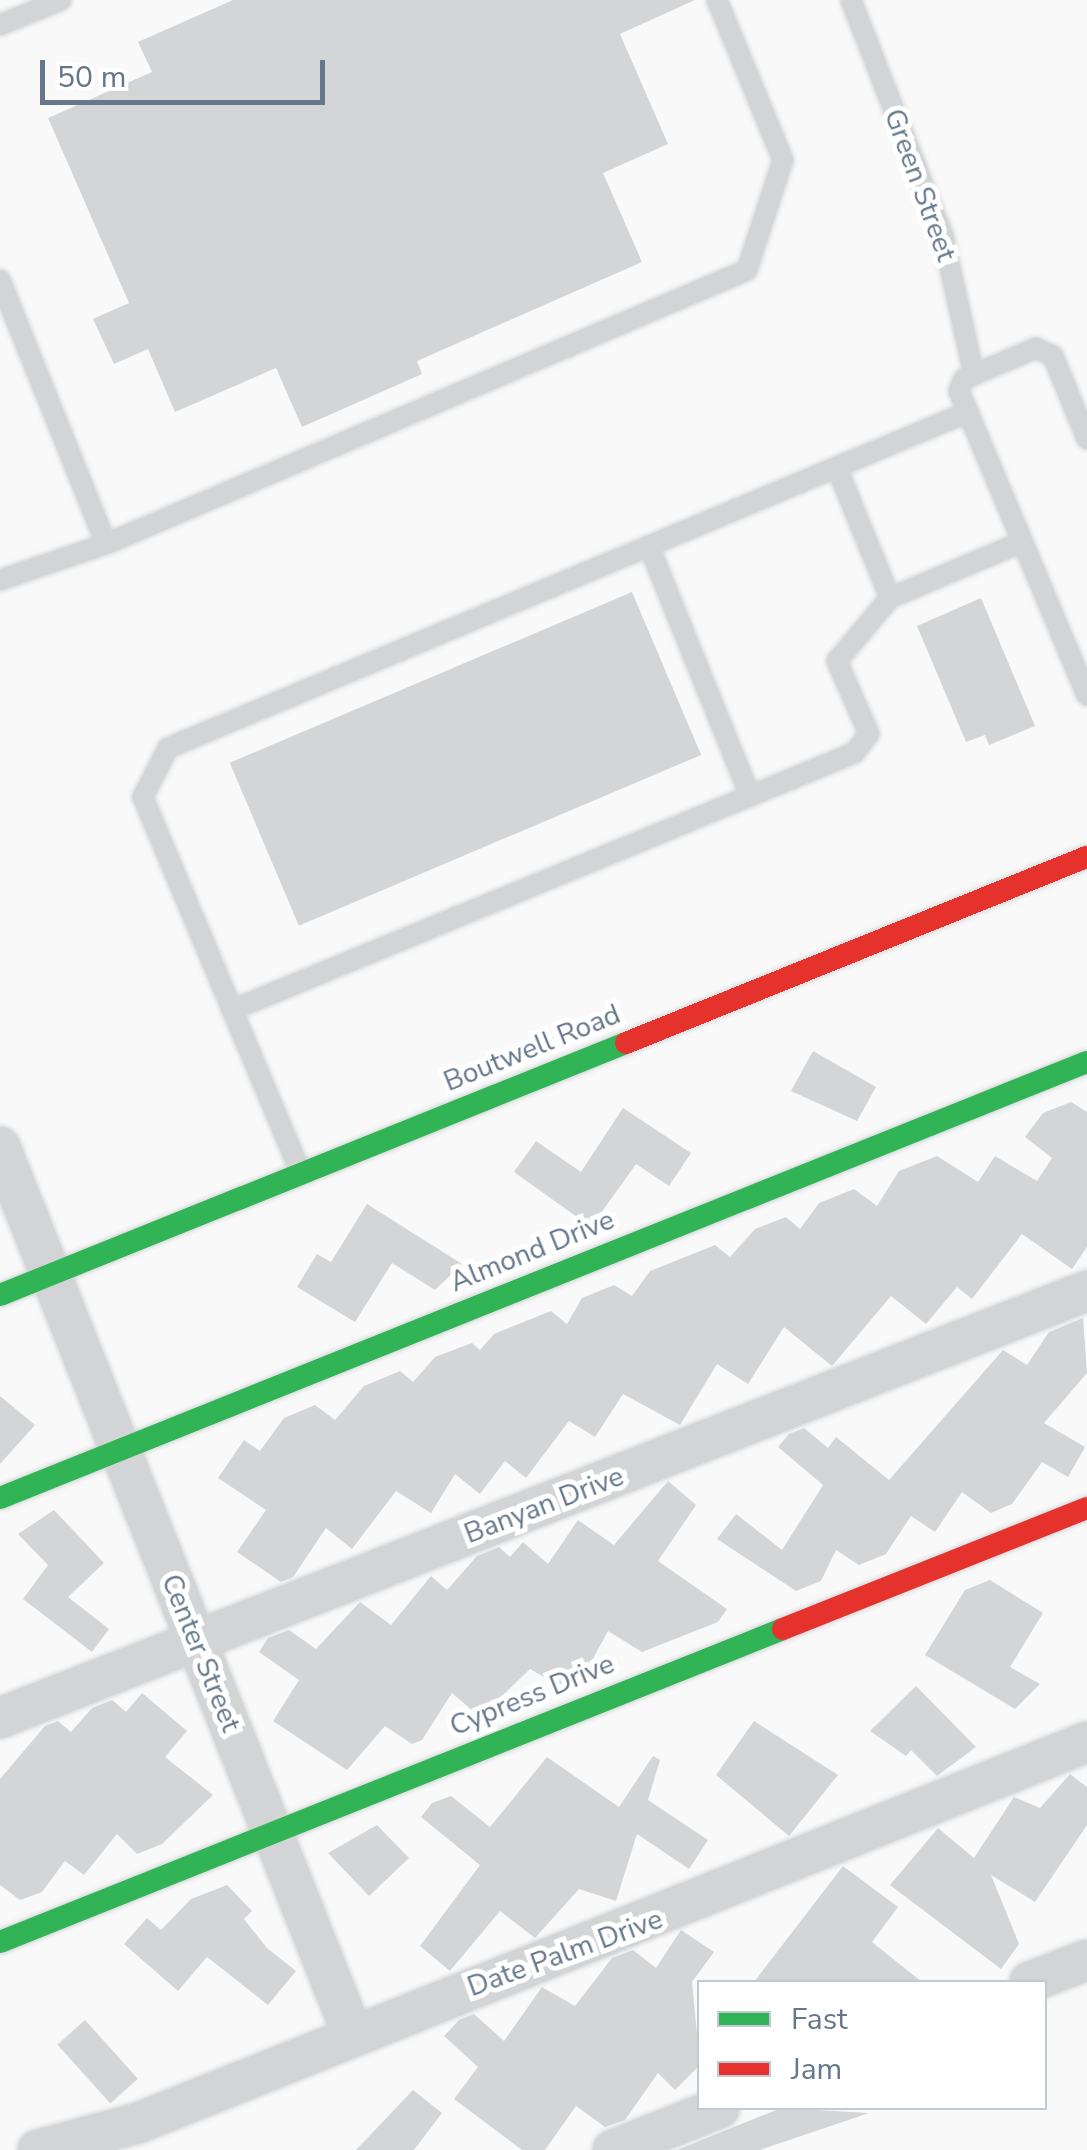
<!DOCTYPE html>
<style>
body{margin:0}
#map{position:relative;width:1087px;height:2150px;overflow:hidden;background:#f9f9f9;font-family:"Nunito Sans",sans-serif}
div>[style]{position:absolute}
[style*='--x']{left:calc(var(--x)*1px);top:calc(var(--y)*1px);width:calc(var(--w)*1px);rotate:calc(var(--a)*1deg)}
.building>*{inset:0;background:#d4d5d6;transform-origin:0 0}
.roads{filter:drop-shadow(0 0 2px #d4d6d8) drop-shadow(0 0 2px #d4d6d8)}
.lane>*{height:20px;margin:-10px;padding:0 10px;transform-origin:10px;border-radius:10px;background:#d3d4d5}
.street>*{height:40px;margin:-20px;padding:0 20px;transform-origin:20px;border-radius:20px;background:#d3d4d5}
.fast>*{height:22px;margin:-11px;padding:0 11px;transform-origin:11px;border-radius:11px;background:#30b455}
.jam>*{height:22px;margin:-11px;padding:0 11px;transform-origin:11px;border-radius:11px;background:#e5322d}
span{translate:-50% -50%;white-space:nowrap;text-align:center;line-height:1.15;-webkit-text-stroke:10px #fff;paint-order:stroke}
.street-label{font-size:28px;color:#66778b}
.legend{position:absolute;left:697px;top:1980px;width:350px;height:130px;box-sizing:border-box;background:#fff;border:2px solid #c2c9d1;margin:0;padding:12px 18px;list-style:none;font-size:30px;color:#66778b}
.legend li{display:flex;align-items:center;gap:20px;height:50px}
.legend b{width:50px;border:2px solid #c2c9d1}
.scale{position:absolute;left:40px;top:60px;width:285px;height:45px;box-sizing:border-box;border:5px solid #66778b;border-top:0;padding-left:12px;font-size:30px;line-height:35px;white-space:nowrap;color:#66778b;-webkit-text-stroke:8px #fff;paint-order:stroke}
</style>
<div id="map">
<div class="building">
<i style="clip-path:polygon(233px 0,695px 0,620px 34px,668px 144px,603px 173px,642px 262px,417px 361px,422px 374px,302px 427px,276px 368px,175px 412px,148px 349px,114px 364px,93px 319px,129px 303px,48px 118px,152px 72px,138px 42px)"></i>
<i style="left:632px;top:592px;width:177px;height:437px;rotate:67deg"></i>
<i style="clip-path:polygon(981px 598px,1035px 726px,989px 745px,985px 735px,966px 742px,917px 626px)"></i>
<i style="clip-path:polygon(813px 1051px,876px 1087px,857px 1121px,791px 1091px)"></i>
<i style="clip-path:polygon(1071px 1102px,1087px 1112px,1087px 1247px,1072px 1269px,1022px 1234px,972px 1299px,957px 1287px,926px 1324px,891px 1296px,832px 1366px,784px 1327px,748px 1384px,717px 1364px,680px 1425px,623px 1394px,595px 1437px,569px 1421px,526px 1478px,505px 1461px,480px 1494px,455px 1474px,431px 1513px,396px 1491px,352px 1549px,326px 1528px,293px 1577px,281px 1582px,237px 1552px,266px 1510px,218px 1478px,244px 1440px,260px 1451px,284px 1418px,315px 1405px,335px 1420px,364px 1386px,400px 1371px,413px 1382px,435px 1357px,472px 1343px,480px 1350px,494px 1334px,551px 1311px,567px 1324px,582px 1298px,614px 1285px,632px 1296px,650px 1271px,715px 1245px,730px 1257px,755px 1229px,786px 1217px,800px 1229px,819px 1203px,854px 1189px,877px 1206px,899px 1171px,937px 1156px,978px 1182px,995px 1156px,1037px 1181px,1052px 1158px,1025px 1137px,1043px 1113px)"></i>
<i style="clip-path:polygon(623px 1108px,691px 1153px,669px 1186px,636px 1164px,591px 1227px,514px 1172px,536px 1141px,581px 1172px)"></i>
<i style="clip-path:polygon(367px 1204px,462px 1264px,435px 1290px,392px 1263px,355px 1322px,297px 1287px,317px 1254px,331px 1262px)"></i>
<i style="clip-path:polygon(1083px 1318px,1087px 1373px,1044px 1423px,1085px 1447px,1068px 1477px,1042px 1462px,1012px 1504px,991px 1513px,962px 1492px,935px 1532px,911px 1516px,886px 1554px,859px 1565px,836px 1550px,821px 1581px,796px 1591px,717px 1539px,736px 1514px,782px 1550px,823px 1485px,778px 1447px,789px 1434px,804px 1428px,828px 1448px,836px 1437px,889px 1480px,1003px 1350px,1027px 1365px,1049px 1332px)"></i>
<i style="clip-path:polygon(0 1396px,35px 1425px,0 1464px)"></i>
<i style="clip-path:polygon(668px 1481px,696px 1505px,658px 1561px,727px 1609px,718px 1622px,642px 1652px,608px 1631px,584px 1675px,558px 1685px,530px 1669px,480px 1717px,452px 1693px,422px 1740px,412px 1744px,385px 1726px,347px 1770px,273px 1721px,299px 1680px,259px 1652px,268px 1638px,289px 1630px,316px 1649px,360px 1602px,391px 1625px,431px 1576px,447px 1590px,477px 1556px,499px 1547px,510px 1557px,523px 1542px,548px 1564px,578px 1520px,614px 1545px)"></i>
<i style="clip-path:polygon(54px 1510px,104px 1563px,68px 1597px,109px 1629px,92px 1652px,23px 1599px,48px 1565px,18px 1534px)"></i>
<i style="clip-path:polygon(990px 1580px,1043px 1613px,1010px 1667px,1040px 1684px,1015px 1709px,925px 1655px,965px 1590px)"></i>
<i style="clip-path:polygon(916px 1686px,976px 1747px,937px 1776px,911px 1750px,906px 1756px,870px 1731px)"></i>
<i style="clip-path:polygon(142px 1693px,187px 1731px,165px 1757px,213px 1795px,162px 1844px,137px 1854px,117px 1834px,84px 1875px,65px 1861px,42px 1892px,20px 1900px,0 1885px,0 1779px,45px 1726px,58px 1721px,71px 1732px,92px 1708px,112px 1700px,126px 1712px)"></i>
<i style="clip-path:polygon(754px 1721px,838px 1775px,789px 1836px,716px 1775px)"></i>
<i style="clip-path:polygon(653px 1756px,660px 1760px,648px 1800px,708px 1840px,689px 1869px,637px 1834px,616px 1901px,579px 1889px,535px 1938px,500px 1911px,450px 1971px,420px 1946px,480px 1865px,421px 1817px,432px 1803px,451px 1796px,490px 1827px,547px 1757px,619px 1807px)"></i>
<i style="clip-path:polygon(1070px 1774px,1087px 1787px,1087px 1825px,1035px 1902px,991px 1875px,1019px 1944px,1001px 1969px,890px 1885px,938px 1828px,974px 1858px,1014px 1797px,1040px 1808px)"></i>
<i style="clip-path:polygon(377px 1825px,409px 1858px,369px 1896px,328px 1853px)"></i>
<i style="clip-path:polygon(843px 1866px,898px 1907px,872px 1942px,922px 1982px,754px 1982px)"></i>
<i style="clip-path:polygon(227px 1885px,252px 1911px,244px 1919px,267px 1948px,296px 1971px,268px 2005px,207px 1957px,178px 1991px,124px 1944px,147px 1918px,161px 1930px,191px 1899px)"></i>
<i style="clip-path:polygon(681px 1930px,714px 1952px,692px 1982px,700px 2065px,675px 2090px,658px 2073px,625px 2120px,605px 2127px,576px 2106px,545px 2150px,522px 2150px,454px 2099px,478px 2067px,444px 2036px,459px 2020px,474px 2014px,504px 2041px,542px 1987px,575px 2006px,612px 1958px,633px 1950px,656px 1968px)"></i>
<i style="left:85px;top:2020px;width:79px;height:37px;rotate:48deg"></i>
<i style="clip-path:polygon(413px 2090px,442px 2113px,414px 2150px,356px 2150px)"></i>
<i style="clip-path:polygon(781px 2108px,869px 2113px,760px 2150px,677px 2150px)"></i>
</div>
<div class="roads">
<div class="lane">
<i style="--x:851;--y:0;--w:253;--a:68.7"></i>
<i style="--x:943;--y:236;--w:142;--a:77.4"></i>
<i style="--x:0;--y:25;--w:66;--a:-22.3"></i>
<i style="--x:0;--y:280;--w:284;--a:68.1"></i>
<i style="--x:1087;--y:439;--w:90;--a:-112.3"></i>
<i style="--x:1053;--y:356;--w:19;--a:-155"></i>
<i style="--x:1036;--y:348;--w:78;--a:156.7"></i>
<i style="--x:964;--y:379;--w:13;--a:113"></i>
<i style="--x:959;--y:391;--w:330;--a:67.2"></i>
<i style="--x:837;--y:468;--w:140;--a:67.8"></i>
<i style="--x:649;--y:546;--w:270;--a:68"></i>
<i style="--x:0;--y:580;--w:112;--a:-18.8"></i>
<i style="--x:106;--y:544;--w:697;--a:-23.14"></i>
<i style="--x:747;--y:270;--w:116;--a:-71.9"></i>
<i style="--x:783;--y:160;--w:173;--a:-112.4"></i>
<i style="--x:232;--y:1010;--w:673;--a:-22.45"></i>
<i style="--x:854;--y:753;--w:24;--a:-52"></i>
<i style="--x:869;--y:734;--w:80;--a:-113.7"></i>
<i style="--x:837;--y:661;--w:82;--a:-49.9"></i>
<i style="--x:890;--y:598;--w:143;--a:-23"></i>
<i style="--x:300;--y:1171;--w:406;--a:-112.8"></i>
<i style="--x:143;--y:797;--w:55;--a:-63"></i>
<i style="--x:168;--y:748;--w:868;--a:-22.78"></i>
</div>
<div class="street">
<i style="--x:0;--y:1147;--w:953;--a:68.33"></i>
<i style="--x:0;--y:1718;--w:1168;--a:-21.45"></i>
<i style="--x:1030;--y:1982;--w:61;--a:-21.1"></i>
<i style="--x:38;--y:2150;--w:104;--a:-15.1"></i>
<i style="--x:138;--y:2123;--w:1023;--a:-21.87"></i>
<i style="--x:613;--y:2150;--w:114;--a:-21.6"></i>
</div>
<div class="fast">
<i style="--x:0;--y:1295;--w:675;--a:-21.93"></i>
<i style="--x:0;--y:1498;--w:1171;--a:-21.86"></i>
<i style="--x:0;--y:1942;--w:843;--a:-21.79"></i>
</div>
<div class="jam">
<i style="--x:626;--y:1043;--w:497;--a:-22"></i>
<i style="--x:783;--y:1629;--w:327;--a:-21.7"></i>
</div>
</div>
<div class="street-label">
<span style="left:920px;top:185px;rotate:70deg">Green Street</span>
<span style="left:532px;top:1048px;rotate:-22deg">Boutwell Road</span>
<span style="left:532px;top:1251px;rotate:-22deg">Almond Drive</span>
<span style="left:544px;top:1505px;rotate:-21deg">Banyan Drive</span>
<span style="left:201px;top:1653px;rotate:68deg">Center Street</span>
<span style="left:532px;top:1695px;rotate:-22deg">Cypress Drive</span>
<span style="left:565px;top:1953px;rotate:-20deg">Date Palm Drive</span>
</div>
<ul class="legend">
<li><b style="height:12px;background:#30b455"></b>Fast</li>
<li><b style="height:12px;background:#e5322d"></b>Jam</li>
</ul>
<div class="scale">50 m</div>
</div>
